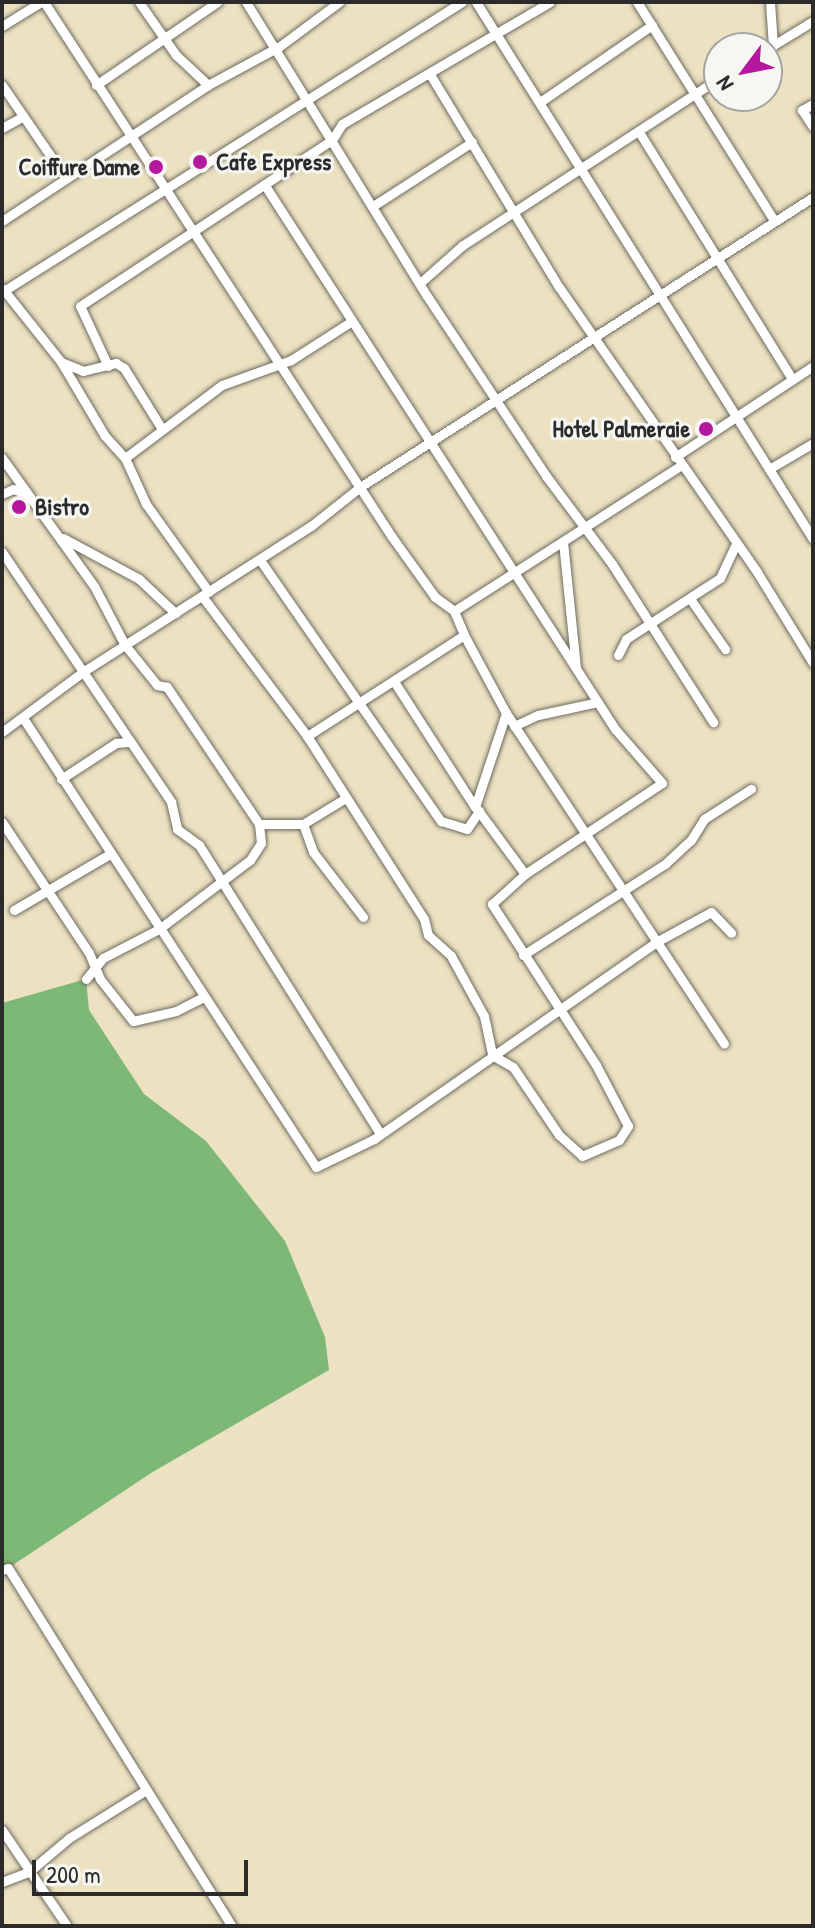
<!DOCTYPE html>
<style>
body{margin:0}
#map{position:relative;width:815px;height:1928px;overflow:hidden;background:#ece2c2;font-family:"Patrick Hand",sans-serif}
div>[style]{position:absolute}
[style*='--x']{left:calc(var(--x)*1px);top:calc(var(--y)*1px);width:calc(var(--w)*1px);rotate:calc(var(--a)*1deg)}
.forest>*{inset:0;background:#7eb876}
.roads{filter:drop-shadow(0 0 2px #6f6b60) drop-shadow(0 0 2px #6f6b60)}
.minor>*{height:9px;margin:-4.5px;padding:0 4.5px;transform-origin:4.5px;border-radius:4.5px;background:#fff}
.dots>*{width:22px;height:22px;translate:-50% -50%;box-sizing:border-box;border:4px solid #f6f6f2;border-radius:50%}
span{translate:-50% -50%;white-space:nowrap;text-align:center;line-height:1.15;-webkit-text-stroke:6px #f6f6f2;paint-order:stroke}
.poi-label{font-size:24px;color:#2b2b2b;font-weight:700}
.left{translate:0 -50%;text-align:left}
.right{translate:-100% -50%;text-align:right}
.frame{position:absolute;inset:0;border:4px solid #2b2b2b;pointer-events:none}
.north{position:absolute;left:703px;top:32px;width:80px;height:80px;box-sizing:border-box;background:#f6f6f2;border:2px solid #a5a5a2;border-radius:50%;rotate:238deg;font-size:22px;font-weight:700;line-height:32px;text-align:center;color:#2b2b2b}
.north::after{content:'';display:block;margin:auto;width:28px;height:36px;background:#b5179e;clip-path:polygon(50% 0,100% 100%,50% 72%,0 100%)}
.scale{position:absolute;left:32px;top:1860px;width:216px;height:36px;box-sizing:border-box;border:4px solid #2b2b2b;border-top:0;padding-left:10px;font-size:24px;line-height:28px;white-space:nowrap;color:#2b2b2b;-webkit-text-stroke:6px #f6f6f2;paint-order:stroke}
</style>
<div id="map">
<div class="forest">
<i style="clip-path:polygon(86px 979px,89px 1010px,144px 1094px,206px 1141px,285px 1241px,325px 1337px,329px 1370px,151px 1473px,7px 1569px,2px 1562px,2px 1003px)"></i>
</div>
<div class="roads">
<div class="minor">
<i style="--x:44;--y:2;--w:638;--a:56.96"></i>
<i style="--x:392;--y:537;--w:74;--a:54.4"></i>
<i style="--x:435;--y:597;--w:24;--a:36"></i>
<i style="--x:454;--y:611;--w:26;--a:67"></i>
<i style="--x:464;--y:635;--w:187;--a:147.2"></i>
<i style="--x:139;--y:2;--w:65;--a:55.1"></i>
<i style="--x:176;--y:55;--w:44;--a:43.2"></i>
<i style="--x:246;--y:2;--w:345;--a:58.4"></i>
<i style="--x:427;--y:296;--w:216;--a:56.5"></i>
<i style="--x:546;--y:476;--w:110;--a:53.1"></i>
<i style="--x:612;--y:564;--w:188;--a:57.4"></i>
<i style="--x:476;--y:2;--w:634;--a:57.89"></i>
<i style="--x:637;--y:2;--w:257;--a:57.9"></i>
<i style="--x:770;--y:2;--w:44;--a:86.1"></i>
<i style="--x:2;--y:26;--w:46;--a:-31.6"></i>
<i style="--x:767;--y:49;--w:54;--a:-31.3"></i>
<i style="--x:431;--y:76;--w:247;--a:58.8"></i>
<i style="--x:559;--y:287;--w:347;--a:55.2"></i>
<i style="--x:757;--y:572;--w:107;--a:58.4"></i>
<i style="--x:2;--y:85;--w:112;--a:55.6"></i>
<i style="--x:96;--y:85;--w:147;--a:-34.4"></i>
<i style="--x:540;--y:102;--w:136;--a:-34.5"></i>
<i style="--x:813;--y:104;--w:13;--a:151"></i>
<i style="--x:802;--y:110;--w:20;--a:57"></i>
<i style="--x:2;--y:128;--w:23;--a:-29"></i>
<i style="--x:639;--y:132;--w:291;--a:58.2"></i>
<i style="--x:373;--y:206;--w:118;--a:-32.9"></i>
<i style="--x:2;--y:221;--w:247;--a:-33.4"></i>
<i style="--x:208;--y:85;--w:82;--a:-28.4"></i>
<i style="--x:280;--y:46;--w:74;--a:-36.7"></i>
<i style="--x:420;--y:283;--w:57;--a:-41.5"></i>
<i style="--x:463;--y:245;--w:306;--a:-33.1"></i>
<i style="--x:3;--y:289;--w:93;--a:51.5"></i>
<i style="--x:61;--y:362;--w:86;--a:59.3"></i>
<i style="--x:105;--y:436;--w:30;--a:48"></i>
<i style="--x:125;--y:458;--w:51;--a:65.5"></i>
<i style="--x:146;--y:504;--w:108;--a:54.4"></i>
<i style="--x:2;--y:292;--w:544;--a:-32.23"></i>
<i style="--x:61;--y:362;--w:24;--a:22"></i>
<i style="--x:83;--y:371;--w:34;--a:-14"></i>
<i style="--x:116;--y:363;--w:9;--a:32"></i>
<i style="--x:124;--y:368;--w:72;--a:58.1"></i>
<i style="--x:108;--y:366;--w:66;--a:-115"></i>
<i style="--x:80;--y:306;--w:302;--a:-33.4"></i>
<i style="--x:332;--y:140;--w:19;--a:-58"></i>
<i style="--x:342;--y:124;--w:241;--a:-30.4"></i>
<i style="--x:675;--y:457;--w:165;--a:-33.4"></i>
<i style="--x:2;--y:458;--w:158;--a:54.3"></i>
<i style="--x:94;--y:586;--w:67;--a:62.3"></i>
<i style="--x:125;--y:645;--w:51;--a:51.3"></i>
<i style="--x:157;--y:685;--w:10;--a:11"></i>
<i style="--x:167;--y:687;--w:165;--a:56.1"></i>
<i style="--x:125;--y:458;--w:121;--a:-37"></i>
<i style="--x:222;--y:385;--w:73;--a:-19.9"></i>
<i style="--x:291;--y:360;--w:72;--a:-32.6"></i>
<i style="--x:769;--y:469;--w:51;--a:-30.6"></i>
<i style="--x:2;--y:494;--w:12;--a:-24"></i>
<i style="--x:13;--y:489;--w:15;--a:20"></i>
<i style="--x:63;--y:538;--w:86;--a:28.3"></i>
<i style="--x:139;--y:579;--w:50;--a:43.4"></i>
<i style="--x:563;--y:542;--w:126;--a:84.1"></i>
<i style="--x:2;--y:552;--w:302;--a:55.9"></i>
<i style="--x:171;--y:802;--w:28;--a:77"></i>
<i style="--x:177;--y:829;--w:27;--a:36"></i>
<i style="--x:199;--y:845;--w:341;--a:57.9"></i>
<i style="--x:260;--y:560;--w:318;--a:55.3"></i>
<i style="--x:441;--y:821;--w:27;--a:17"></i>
<i style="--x:467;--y:829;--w:22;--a:-56"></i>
<i style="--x:202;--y:596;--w:175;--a:53.1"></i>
<i style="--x:307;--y:736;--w:217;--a:57.4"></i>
<i style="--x:424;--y:919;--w:16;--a:76"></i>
<i style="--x:428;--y:935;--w:31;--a:42"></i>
<i style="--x:451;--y:956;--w:68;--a:61.2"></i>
<i style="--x:484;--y:1016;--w:40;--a:78"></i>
<i style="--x:492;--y:1055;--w:24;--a:30"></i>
<i style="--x:513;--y:1067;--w:82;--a:55.9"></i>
<i style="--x:559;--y:1135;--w:31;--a:42"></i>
<i style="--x:582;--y:1156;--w:40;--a:-23.4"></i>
<i style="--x:619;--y:1140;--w:17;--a:-57"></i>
<i style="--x:628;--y:1126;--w:69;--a:-117.7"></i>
<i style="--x:596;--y:1065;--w:192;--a:-122.9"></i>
<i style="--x:492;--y:904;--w:45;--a:-42.3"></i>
<i style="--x:525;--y:874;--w:164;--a:-33.6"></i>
<i style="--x:662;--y:783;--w:72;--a:-131"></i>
<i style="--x:615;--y:729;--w:648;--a:-122.78"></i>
<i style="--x:691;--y:600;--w:60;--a:55.2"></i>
<i style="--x:454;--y:611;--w:269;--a:-32.7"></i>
<i style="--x:464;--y:635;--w:89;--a:61.7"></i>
<i style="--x:506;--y:713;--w:396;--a:56.6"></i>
<i style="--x:618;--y:655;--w:18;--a:-63"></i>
<i style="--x:626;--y:639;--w:112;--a:-33"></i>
<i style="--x:720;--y:578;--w:38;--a:-65"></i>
<i style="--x:395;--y:683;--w:148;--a:57.2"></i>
<i style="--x:475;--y:807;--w:99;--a:-71.7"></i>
<i style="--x:23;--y:718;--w:536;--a:56.87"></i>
<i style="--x:316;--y:1167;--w:64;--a:-25.8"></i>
<i style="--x:374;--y:1139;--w:346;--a:-34.9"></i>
<i style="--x:658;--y:941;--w:60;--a:-28.7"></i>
<i style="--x:711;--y:912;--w:29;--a:46"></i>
<i style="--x:514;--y:726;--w:26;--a:-25"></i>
<i style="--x:538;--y:715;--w:61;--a:-12.2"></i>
<i style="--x:2;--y:732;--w:102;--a:-36.6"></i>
<i style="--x:84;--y:671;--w:269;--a:-32.6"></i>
<i style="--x:311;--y:526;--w:63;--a:-38.5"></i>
<i style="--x:360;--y:487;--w:538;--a:-32.63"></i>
<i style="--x:61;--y:779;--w:66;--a:-33.2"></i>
<i style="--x:116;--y:743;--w:12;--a:-5"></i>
<i style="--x:477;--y:809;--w:81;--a:53.6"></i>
<i style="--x:2;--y:822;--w:157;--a:56.4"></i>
<i style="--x:89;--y:953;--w:28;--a:67"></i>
<i style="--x:100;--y:979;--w:53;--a:51.8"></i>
<i style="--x:133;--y:1021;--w:44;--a:-13.1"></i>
<i style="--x:176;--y:1011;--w:30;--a:-27"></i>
<i style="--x:303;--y:824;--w:30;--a:70"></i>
<i style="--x:313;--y:852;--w:82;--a:52.4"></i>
<i style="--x:14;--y:910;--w:111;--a:-30.3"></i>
<i style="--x:523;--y:955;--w:169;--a:-32.7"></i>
<i style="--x:665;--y:864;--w:35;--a:-43"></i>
<i style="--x:691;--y:840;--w:25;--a:-58"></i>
<i style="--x:704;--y:819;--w:56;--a:-32.6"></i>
<i style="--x:86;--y:979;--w:27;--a:-51"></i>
<i style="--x:103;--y:958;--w:63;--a:-27.4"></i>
<i style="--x:159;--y:929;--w:114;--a:-37.2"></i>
<i style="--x:250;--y:860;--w:20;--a:-57"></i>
<i style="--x:261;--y:843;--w:19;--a:-96"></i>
<i style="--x:259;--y:824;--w:44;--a:0"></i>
<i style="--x:303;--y:824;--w:48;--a:-31.4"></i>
<i style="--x:2;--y:1570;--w:6;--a:-18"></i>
<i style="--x:8;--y:1568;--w:422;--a:58"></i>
<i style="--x:2;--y:1830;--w:116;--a:55.9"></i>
<i style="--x:2;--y:1882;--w:30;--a:-21"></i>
<i style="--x:30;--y:1871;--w:51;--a:-40.2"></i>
<i style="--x:69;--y:1838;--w:91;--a:-31.9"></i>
</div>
</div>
<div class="dots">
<i style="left:200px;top:162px;background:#b5179e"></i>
<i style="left:156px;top:167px;background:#b5179e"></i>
<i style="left:706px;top:429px;background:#b5179e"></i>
<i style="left:19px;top:507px;background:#b5179e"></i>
</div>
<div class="poi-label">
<span class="left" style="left:216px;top:162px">Cafe Express</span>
<span class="right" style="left:140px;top:167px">Coiffure Dame</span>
<span class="right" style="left:690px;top:429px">Hotel Palmeraie</span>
<span class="left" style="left:35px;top:507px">Bistro</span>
</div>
<div class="frame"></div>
<div class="north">N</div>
<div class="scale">200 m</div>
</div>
